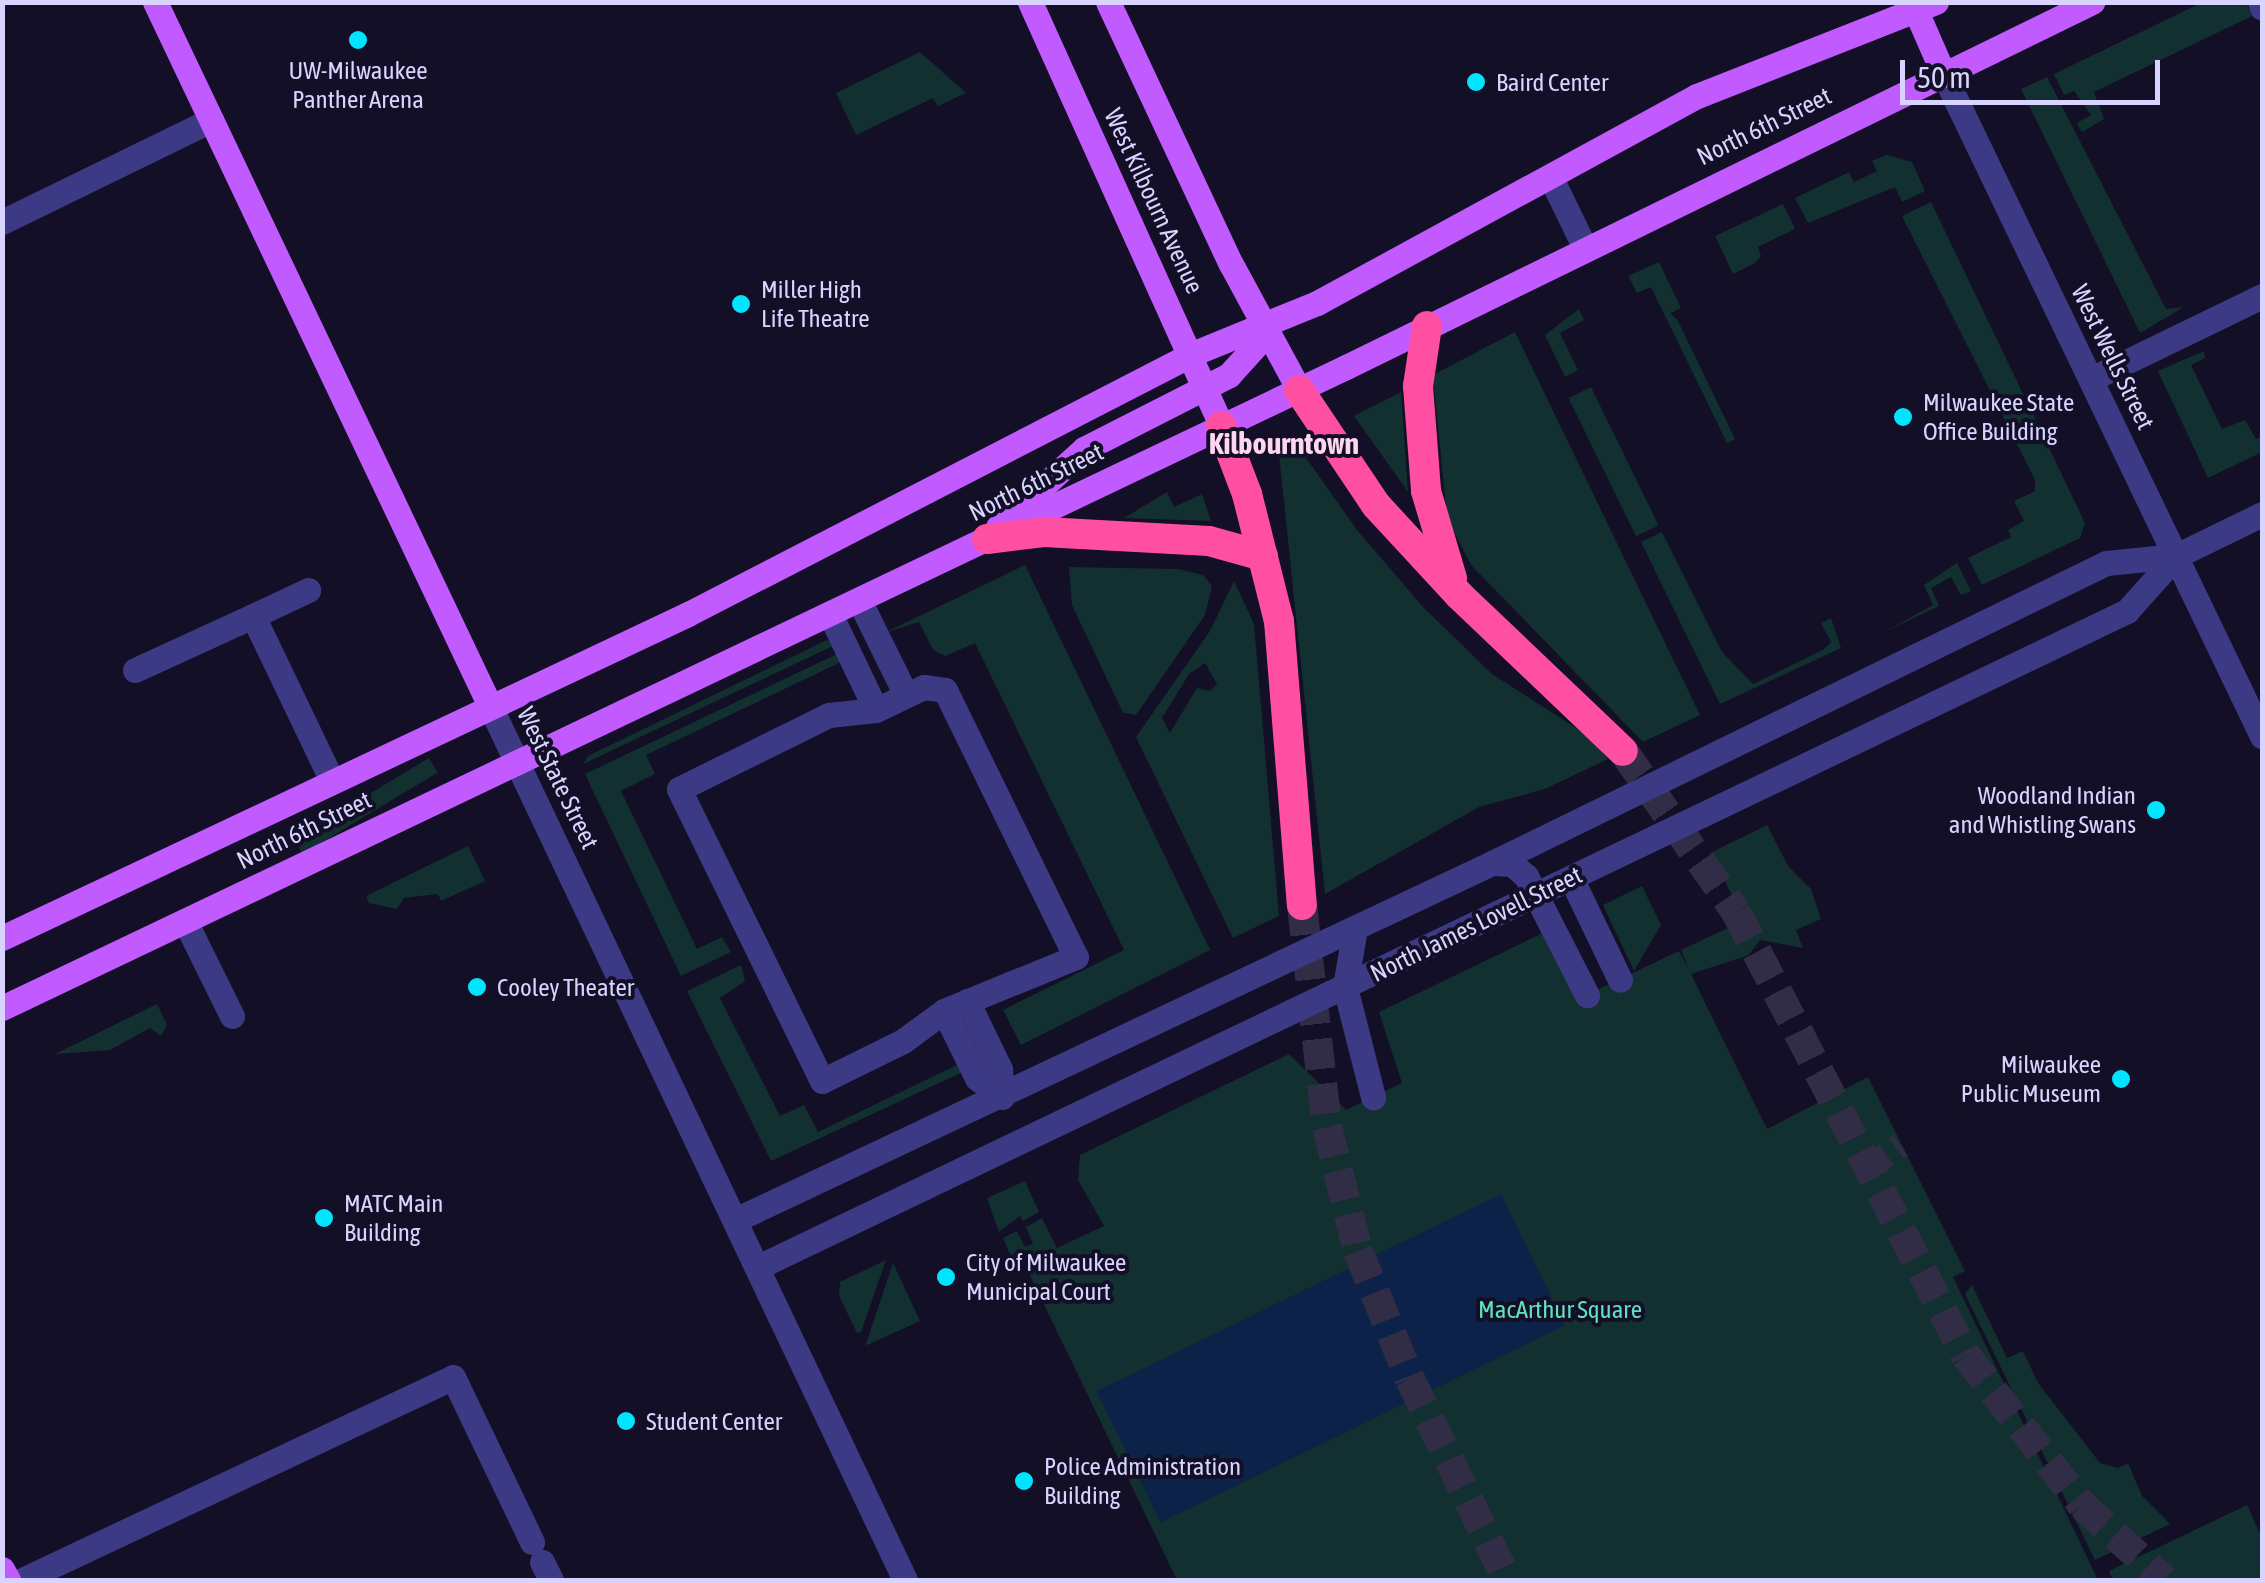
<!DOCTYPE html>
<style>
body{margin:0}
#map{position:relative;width:2265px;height:1583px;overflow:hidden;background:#130f26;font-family:"Asap Condensed",sans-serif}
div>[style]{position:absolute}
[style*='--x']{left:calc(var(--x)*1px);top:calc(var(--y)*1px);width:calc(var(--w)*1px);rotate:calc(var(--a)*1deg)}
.green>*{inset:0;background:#12302f;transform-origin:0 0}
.water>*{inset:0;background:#0c2248;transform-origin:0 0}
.minor-tunnel>*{height:25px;margin-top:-12.5px;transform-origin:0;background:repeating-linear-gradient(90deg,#312d47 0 25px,transparent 0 37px)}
.highway-tunnel>*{height:30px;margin-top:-15px;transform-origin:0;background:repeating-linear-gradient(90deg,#312d47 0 30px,transparent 0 45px)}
.minor>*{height:25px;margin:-12.5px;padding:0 12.5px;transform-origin:12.5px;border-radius:12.5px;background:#3d3a85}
.major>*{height:25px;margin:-12.5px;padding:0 12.5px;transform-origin:12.5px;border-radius:12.5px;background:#c25bff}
.highway>*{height:30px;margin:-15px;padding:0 15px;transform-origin:15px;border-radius:15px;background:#ff4fa3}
.dots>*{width:28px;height:28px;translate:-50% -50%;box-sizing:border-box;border:5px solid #130f26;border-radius:50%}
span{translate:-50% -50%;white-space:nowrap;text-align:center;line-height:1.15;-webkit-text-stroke:8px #130f26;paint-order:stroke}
.poi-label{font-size:25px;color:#d9d4ff}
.left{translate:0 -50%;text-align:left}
.right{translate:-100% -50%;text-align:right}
.street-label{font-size:25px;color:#d9d4ff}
.park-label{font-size:25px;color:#5fe0c0}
.quarter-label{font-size:30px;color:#ffd6f0;font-weight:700}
.frame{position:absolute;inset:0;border:5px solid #d9d4ff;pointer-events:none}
.scale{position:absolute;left:1900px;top:60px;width:260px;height:45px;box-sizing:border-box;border:5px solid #d9d4ff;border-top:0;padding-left:12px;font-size:30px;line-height:35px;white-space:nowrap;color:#d9d4ff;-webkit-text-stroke:8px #130f26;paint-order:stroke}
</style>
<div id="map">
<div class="green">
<i style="clip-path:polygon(2201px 3px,2246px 3px,2252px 16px,2094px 92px,2104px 119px,2082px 132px,2077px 123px,2091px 115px,2074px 91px,2064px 95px,2054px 74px)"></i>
<i style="clip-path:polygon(920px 52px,966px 93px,938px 106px,933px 98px,856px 135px,836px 93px)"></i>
<i style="clip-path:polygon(2047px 77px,2166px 309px,2184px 307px,2140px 333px,2021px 89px)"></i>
<i style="clip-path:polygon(1887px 155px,1912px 162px,1925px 191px,1902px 202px,1895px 187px,1808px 223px,1795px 198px,1849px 172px,1854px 182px,1877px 171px,1872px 161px)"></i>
<i style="clip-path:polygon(1931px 202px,2085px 523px,2080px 538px,1982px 585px,1968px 558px,2011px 537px,2008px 530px,2024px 521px,2014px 501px,2035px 491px,2035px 480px,1902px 216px)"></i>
<i style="clip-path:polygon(1783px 204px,1795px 229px,1758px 247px,1761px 256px,1755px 263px,1733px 274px,1715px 236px)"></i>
<i style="clip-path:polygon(1659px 262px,1681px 308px,1671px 313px,1664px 306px,1678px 321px,1735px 439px,1727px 443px,1651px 287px,1637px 293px,1628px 276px)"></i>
<i style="clip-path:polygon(1579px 309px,1584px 320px,1560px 333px,1578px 370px,1565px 377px,1545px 335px)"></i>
<i style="clip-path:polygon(1515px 332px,1700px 715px,1643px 742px,1471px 565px,1447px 518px,1433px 375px)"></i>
<i style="clip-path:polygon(2204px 351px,2205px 358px,2191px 365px,2222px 429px,2245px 420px,2256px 439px,2262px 436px,2262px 452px,2208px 478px,2158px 371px)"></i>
<i style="left:1591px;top:387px;width:154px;height:25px;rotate:64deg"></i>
<i style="clip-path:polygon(1401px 392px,1408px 492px,1354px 416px)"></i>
<i style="clip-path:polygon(1297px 445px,1357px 530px,1423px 607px,1492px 674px,1590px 737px,1608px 759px,1545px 789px,1479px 807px,1325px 894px,1279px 454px)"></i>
<i style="clip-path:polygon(1167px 492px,1174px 507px,1202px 494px,1211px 521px,1124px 518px)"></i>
<i style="clip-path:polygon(1662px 532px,1722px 652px,1753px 684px,1823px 650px,1831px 642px,1821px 623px,1831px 618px,1841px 648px,1720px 704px,1641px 542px)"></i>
<i style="clip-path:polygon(1957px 563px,1971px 591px,1961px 595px,1951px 577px,1931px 588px,1939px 606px,1886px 631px,1933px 605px,1924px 585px)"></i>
<i style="clip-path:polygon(1025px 565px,1210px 950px,1021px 1045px,1003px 1010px,1124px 950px,975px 643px,945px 656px,933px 650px,919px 622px,884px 633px)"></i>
<i style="clip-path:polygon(1069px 567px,1178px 569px,1203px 575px,1212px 586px,1205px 615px,1136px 715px,1123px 713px,1072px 605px)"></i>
<i style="clip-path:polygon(evenodd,1234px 581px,1254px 624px,1279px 916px,1233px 938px,1136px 737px,1210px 631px,1234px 581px,1205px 663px,1217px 684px,1210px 691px,1197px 688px,1170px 733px,1162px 718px,1189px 674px,1205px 663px)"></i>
<i style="clip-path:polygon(827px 640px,835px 645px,583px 764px,588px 756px)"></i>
<i style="clip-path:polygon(839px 653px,843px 661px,646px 755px,655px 774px,621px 791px,697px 949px,722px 937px,731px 952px,681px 976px,585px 774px)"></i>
<i style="left:429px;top:758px;width:17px;height:158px;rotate:59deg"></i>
<i style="clip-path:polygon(1767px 825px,1788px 866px,1811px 889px,1821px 919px,1796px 930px,1803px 948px,1760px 940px,1749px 955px,1691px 974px,1767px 1129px,1868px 1077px,1965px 1271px,1953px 1277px,2098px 1580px,1177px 1580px,1025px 1265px,1016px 1268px,1003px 1238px,1017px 1231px,1025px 1247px,1033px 1244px,1026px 1227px,1042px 1218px,1057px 1248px,1104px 1226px,1078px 1180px,1080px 1155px,1289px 1054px,1346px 1110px,1402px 1083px,1379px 1012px,1547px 931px,1580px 998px,1679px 951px,1689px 970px,1681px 950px,1745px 920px,1710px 853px)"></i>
<i style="clip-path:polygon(468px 846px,485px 881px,441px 901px,438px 894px,404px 898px,397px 909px,369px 903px,366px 896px)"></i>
<i style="clip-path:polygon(1642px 886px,1661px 925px,1634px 971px,1603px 905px)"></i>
<i style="clip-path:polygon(741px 965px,745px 981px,720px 998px,780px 1116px,804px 1105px,818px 1132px,961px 1063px,965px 1071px,771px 1161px,687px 991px)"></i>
<i style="clip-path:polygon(157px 1004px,167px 1025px,161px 1036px,150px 1028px,110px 1050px,55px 1054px)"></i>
<i style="clip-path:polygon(1025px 1181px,1039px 1212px,1023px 1221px,1020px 1216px,999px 1232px,987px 1198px)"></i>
<i style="clip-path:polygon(886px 1260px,861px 1332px,857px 1333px,839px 1296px,840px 1282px)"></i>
<i style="clip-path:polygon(893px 1263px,920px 1321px,865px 1346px,866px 1344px)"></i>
<i style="clip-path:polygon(1972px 1285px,2007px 1358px,2023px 1351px,2038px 1383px,2100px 1463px,2118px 1468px,2128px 1463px,2142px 1496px,2170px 1524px,2095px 1560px,1965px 1294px)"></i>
<i style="clip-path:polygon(2247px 1505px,2262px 1538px,2262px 1580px,2113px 1580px,2109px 1571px)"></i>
</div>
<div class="water">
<i style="left:1501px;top:1194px;width:146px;height:450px;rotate:64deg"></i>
</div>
<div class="minor-tunnel">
<i style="--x:1866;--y:1169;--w:42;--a:-35.2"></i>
</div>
<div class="highway-tunnel">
<i style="--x:1623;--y:751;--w:197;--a:54.9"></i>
<i style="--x:1736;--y:912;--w:500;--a:62.62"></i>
<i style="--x:1966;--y:1356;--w:189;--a:52.1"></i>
<i style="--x:2082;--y:1505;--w:111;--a:42.4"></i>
<i style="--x:1302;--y:905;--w:223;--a:83.6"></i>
<i style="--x:1327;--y:1127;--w:128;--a:76"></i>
<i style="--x:1358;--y:1251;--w:138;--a:67.9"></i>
<i style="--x:1410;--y:1379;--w:223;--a:64.2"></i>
</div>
<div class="minor">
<i style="--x:2260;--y:2;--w:6;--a:72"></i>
<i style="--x:1943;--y:73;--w:736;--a:64.31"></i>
<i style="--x:1551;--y:178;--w:76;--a:64.1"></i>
<i style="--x:2;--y:222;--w:233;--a:-26"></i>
<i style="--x:2091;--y:379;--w:190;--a:-25.9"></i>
<i style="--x:859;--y:600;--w:106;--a:63.7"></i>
<i style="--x:830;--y:614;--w:106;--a:64.4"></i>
<i style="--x:253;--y:616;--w:61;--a:-25.3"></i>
<i style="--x:135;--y:670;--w:130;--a:-24.6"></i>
<i style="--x:253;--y:616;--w:183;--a:64.4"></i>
<i style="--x:924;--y:687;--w:21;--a:8"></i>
<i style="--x:945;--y:690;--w:297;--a:63.9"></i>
<i style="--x:1076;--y:957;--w:143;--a:157.8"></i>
<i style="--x:944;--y:1011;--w:51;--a:143.8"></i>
<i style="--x:903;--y:1041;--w:90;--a:153.7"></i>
<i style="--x:822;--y:1081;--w:325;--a:-116.1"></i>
<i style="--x:679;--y:789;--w:167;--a:-26.3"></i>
<i style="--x:829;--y:715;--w:47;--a:-6.1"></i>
<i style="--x:876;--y:710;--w:53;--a:-25.6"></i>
<i style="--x:490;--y:706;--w:968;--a:64.6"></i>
<i style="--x:1492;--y:863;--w:20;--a:3"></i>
<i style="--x:1512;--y:864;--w:18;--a:41"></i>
<i style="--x:1526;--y:876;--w:134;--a:62.9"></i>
<i style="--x:1571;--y:878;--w:113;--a:64.3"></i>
<i style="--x:185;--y:921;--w:106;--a:63.7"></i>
<i style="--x:1355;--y:928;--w:60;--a:99.6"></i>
<i style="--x:1345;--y:987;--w:114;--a:75.7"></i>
<i style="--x:967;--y:1001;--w:76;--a:64.1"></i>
<i style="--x:1000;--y:1069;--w:28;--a:86"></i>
<i style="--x:944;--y:1011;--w:75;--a:63.8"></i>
<i style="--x:977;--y:1078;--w:31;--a:37"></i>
<i style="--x:735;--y:1220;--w:837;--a:-25.25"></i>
<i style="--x:1492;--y:863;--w:683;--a:-26.04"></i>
<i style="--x:2106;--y:563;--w:70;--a:-5.7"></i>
<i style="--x:2176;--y:556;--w:96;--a:-26"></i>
<i style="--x:758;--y:1267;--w:1518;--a:-25.6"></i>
<i style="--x:2127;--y:611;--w:74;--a:-48.3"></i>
<i style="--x:542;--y:1562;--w:20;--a:63"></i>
<i style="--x:22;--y:1580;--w:476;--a:-25.2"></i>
<i style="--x:453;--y:1377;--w:183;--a:64.4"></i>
</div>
<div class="major">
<i style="--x:155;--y:2;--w:780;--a:64.55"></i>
<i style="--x:1030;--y:2;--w:465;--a:65.7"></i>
<i style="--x:1108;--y:2;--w:289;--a:64.9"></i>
<i style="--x:1231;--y:264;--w:143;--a:61.6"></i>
<i style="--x:1912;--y:2;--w:77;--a:66.4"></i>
<i style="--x:998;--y:527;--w:116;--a:-42.2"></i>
<i style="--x:1084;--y:449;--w:163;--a:-27"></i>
<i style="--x:1229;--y:375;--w:43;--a:-47.8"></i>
<i style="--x:1258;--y:343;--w:18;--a:-74"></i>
<i style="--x:2;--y:938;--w:759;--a:-25.28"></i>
<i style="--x:688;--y:614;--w:567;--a:-27.29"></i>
<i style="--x:1192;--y:354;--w:135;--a:-22.2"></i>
<i style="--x:1317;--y:303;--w:433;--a:-28.6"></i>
<i style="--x:1697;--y:96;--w:257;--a:-21.5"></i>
<i style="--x:2;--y:1008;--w:1489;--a:-25.5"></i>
<i style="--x:1346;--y:367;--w:831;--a:-26.07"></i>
<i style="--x:2;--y:1569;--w:13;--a:61"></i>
</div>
<div class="highway">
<i style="--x:1427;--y:326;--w:61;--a:98.5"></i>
<i style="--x:1418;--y:386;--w:105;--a:85.6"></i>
<i style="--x:1426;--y:491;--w:91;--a:73.4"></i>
<i style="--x:1299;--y:390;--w:138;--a:56.2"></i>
<i style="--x:1376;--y:505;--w:122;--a:47.3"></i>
<i style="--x:1459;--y:595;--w:226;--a:43.6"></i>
<i style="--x:1221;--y:426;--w:73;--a:69.1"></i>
<i style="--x:1247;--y:494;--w:131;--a:75.9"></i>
<i style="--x:1279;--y:621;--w:285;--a:85.4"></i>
<i style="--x:987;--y:539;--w:57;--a:-7"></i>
<i style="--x:1044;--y:532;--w:165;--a:3.1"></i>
<i style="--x:1209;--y:541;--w:56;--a:15.5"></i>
</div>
<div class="dots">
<i style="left:358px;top:40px;background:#00e5ff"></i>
<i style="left:1476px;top:82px;background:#00e5ff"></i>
<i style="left:741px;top:304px;background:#00e5ff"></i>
<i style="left:1903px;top:417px;background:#00e5ff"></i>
<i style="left:2156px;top:810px;background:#00e5ff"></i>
<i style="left:477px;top:987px;background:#00e5ff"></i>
<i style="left:2121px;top:1079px;background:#00e5ff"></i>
<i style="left:324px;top:1218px;background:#00e5ff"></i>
<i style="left:946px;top:1277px;background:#00e5ff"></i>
<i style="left:626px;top:1421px;background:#00e5ff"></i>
<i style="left:1024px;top:1481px;background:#00e5ff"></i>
</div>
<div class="poi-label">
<span style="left:358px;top:85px">UW-Milwaukee<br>Panther Arena</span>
<span class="left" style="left:1496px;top:82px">Baird Center</span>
<span class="left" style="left:761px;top:304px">Miller High<br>Life Theatre</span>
<span class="left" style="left:1923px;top:417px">Milwaukee State<br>Office Building</span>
<span class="right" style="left:2136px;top:810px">Woodland Indian<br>and Whistling Swans</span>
<span class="left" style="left:497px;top:987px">Cooley Theater</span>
<span class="right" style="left:2101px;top:1079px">Milwaukee<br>Public Museum</span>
<span class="left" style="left:344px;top:1218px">MATC Main<br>Building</span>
<span class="left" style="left:966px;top:1277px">City of Milwaukee<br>Municipal Court</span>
<span class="left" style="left:646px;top:1421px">Student Center</span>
<span class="left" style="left:1044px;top:1481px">Police Administration<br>Building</span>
</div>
<div class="street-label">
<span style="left:1764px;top:126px;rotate:-26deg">North 6th Street</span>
<span style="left:1154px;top:201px;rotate:65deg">West Kilbourn Avenue</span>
<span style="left:2113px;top:357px;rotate:64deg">West Wells Street</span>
<span style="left:1036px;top:482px;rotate:-26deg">North 6th Street</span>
<span style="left:558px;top:778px;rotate:64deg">West State Street</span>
<span style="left:304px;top:830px;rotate:-26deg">North 6th Street</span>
<span style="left:1476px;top:924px;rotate:-26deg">North James Lovell Street</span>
</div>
<div class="park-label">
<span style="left:1560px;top:1309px">MacArthur Square</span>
</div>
<div class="quarter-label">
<span style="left:1284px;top:443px">Kilbourntown</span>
</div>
<div class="frame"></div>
<div class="scale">50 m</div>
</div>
